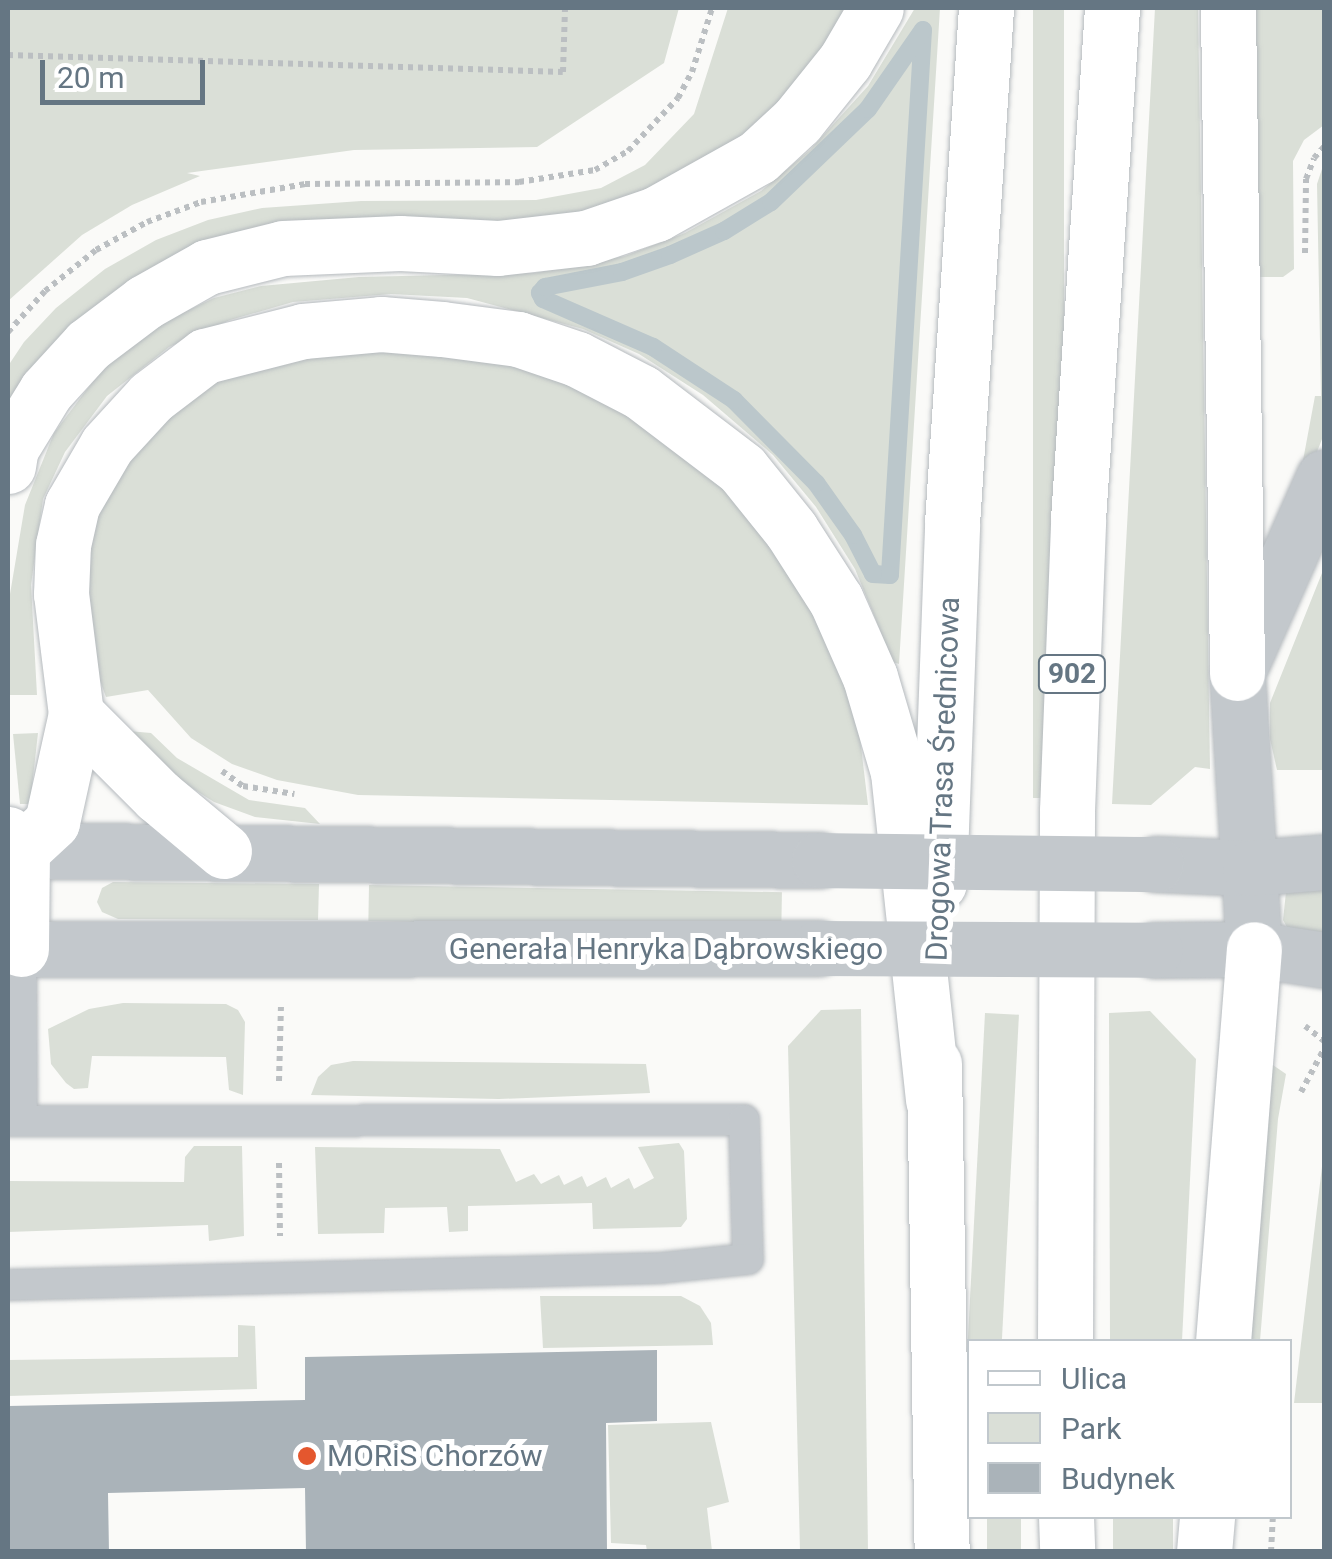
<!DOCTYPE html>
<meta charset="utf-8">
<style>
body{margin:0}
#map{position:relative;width:1332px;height:1559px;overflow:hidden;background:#fafaf8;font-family:Roboto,sans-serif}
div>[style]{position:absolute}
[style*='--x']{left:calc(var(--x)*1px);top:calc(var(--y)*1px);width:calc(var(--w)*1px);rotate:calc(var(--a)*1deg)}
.green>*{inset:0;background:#dadfd7;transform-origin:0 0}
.stream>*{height:18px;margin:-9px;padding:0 9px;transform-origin:9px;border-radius:9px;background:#bbc7cb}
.building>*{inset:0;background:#aab3b9}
.path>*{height:6px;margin-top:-3px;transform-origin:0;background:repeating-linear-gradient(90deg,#bbbfc2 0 5px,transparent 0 10px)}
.roads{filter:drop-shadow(0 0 2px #b5babe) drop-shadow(0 0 2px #b5babe)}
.service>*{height:30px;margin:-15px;padding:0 15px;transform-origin:15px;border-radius:15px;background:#c3c8cc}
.minor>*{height:55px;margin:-27.5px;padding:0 27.5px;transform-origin:27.5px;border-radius:27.5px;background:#c3c8cc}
.tertiary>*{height:55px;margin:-27.5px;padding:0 27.5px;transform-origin:27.5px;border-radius:27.5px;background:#c3c8cc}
.primary>*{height:55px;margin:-27.5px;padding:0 27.5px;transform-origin:27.5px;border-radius:27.5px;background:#fff}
.tertiary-bridge>*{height:55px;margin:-27.5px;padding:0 27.5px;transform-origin:27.5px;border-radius:27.5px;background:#c3c8cc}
.dots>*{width:28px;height:28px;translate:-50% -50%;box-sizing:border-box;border:5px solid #fff;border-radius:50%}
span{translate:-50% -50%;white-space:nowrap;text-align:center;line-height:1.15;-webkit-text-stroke:10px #fff;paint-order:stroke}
.shield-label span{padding:2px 8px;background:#fff;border:2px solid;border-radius:8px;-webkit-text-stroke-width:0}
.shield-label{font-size:28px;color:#657683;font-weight:700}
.street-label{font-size:30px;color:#657683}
.poi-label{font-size:30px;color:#657683}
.left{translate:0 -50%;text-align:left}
.frame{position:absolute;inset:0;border:10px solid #657683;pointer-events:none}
.legend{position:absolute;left:967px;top:1339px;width:325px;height:180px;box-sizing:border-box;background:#fff;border:2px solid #c1c8cd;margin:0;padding:12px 18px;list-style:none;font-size:30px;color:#657683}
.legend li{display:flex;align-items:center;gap:20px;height:50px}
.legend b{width:50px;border:2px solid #c1c8cd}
.scale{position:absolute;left:40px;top:60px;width:165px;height:45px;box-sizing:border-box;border:5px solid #657683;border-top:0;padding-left:12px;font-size:30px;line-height:35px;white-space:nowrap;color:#657683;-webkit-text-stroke:8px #fff;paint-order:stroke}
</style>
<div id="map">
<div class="green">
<i style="clip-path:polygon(8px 8px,679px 8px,664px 63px,537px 147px,354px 150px,187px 173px,200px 176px,132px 205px,82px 235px,8px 301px)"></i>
<i style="clip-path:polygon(728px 8px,859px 8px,761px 129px,638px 200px,563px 218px,248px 237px,8px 412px,8px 366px,24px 342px,56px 308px,105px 269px,156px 240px,208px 220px,262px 208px,361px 201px,536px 200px,601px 188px,645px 165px,694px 114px)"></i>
<i style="clip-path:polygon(915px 8px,940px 8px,899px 664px,893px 662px,855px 569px,816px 507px,773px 455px,703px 395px,639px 354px,583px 329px,467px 298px,391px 294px,293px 302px,230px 320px,169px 347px,107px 396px,65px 452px,43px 499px,31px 585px,37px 695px,10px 695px,9px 600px,25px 505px,54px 433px,103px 368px,165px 321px,214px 298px,261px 286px,359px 277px,534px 273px,625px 256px,685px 233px,761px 191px,810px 150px,868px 86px)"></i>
<i style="left:1033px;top:8px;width:31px;height:790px"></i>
<i style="clip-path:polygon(1155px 8px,1198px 8px,1210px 769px,1195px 767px,1151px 805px,1112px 804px)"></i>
<i style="clip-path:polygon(1250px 8px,1324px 8px,1324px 125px,1304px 140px,1293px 161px,1294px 269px,1283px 277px,1259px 277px)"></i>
<i style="clip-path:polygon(1324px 163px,1324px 434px,1304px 485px,1299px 482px,1315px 396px,1321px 396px,1317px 184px)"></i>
<i style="clip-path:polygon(354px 347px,527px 360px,678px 438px,787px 551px,857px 713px,868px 805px,358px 795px,277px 780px,232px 764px,191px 738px,148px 690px,106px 697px,83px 635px,81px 569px,98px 497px,155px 420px,222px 377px)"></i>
<i style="clip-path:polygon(1324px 568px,1324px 770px,1277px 770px,1270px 739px,1270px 703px)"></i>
<i style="clip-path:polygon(128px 731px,151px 733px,177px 758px,249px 800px,305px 808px,320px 824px,255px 817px,214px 802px,173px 776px)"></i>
<i style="clip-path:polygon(38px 733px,30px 804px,20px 804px,13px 734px)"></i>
<i style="clip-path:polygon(113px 882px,319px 884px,318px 920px,118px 919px,102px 912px,97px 902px,102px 888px)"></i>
<i style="left:369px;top:885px;width:413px;height:36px;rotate:1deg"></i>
<i style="clip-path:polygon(1324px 887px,1324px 933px,1288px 929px,1283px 920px,1286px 892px)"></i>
<i style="clip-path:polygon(123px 1003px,226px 1004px,238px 1010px,245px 1022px,243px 1095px,229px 1090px,226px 1057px,92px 1056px,88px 1088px,74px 1089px,66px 1083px,51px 1064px,48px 1029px,89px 1009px)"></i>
<i style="clip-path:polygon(861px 1009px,868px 1551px,800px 1551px,788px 1046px,821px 1010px)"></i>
<i style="clip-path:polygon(1150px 1011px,1196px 1059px,1182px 1341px,1110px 1341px,1109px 1013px)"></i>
<i style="left:985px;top:1013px;width:34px;height:328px;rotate:3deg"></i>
<i style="clip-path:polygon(1264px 1059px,1286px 1074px,1278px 1119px,1260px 1341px,1234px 1342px)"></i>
<i style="clip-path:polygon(353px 1061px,646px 1064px,650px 1093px,499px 1099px,311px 1095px,318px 1077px,331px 1065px)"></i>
<i style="clip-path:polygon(679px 1143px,684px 1151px,687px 1219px,681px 1227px,593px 1229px,592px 1203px,468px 1206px,468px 1231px,449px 1232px,447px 1207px,385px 1208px,384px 1233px,318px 1234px,315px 1147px,500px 1149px,516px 1182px,534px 1174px,541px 1184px,559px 1175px,564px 1185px,582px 1176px,587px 1187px,606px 1177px,611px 1188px,629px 1178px,634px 1189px,654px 1178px,638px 1147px)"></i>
<i style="clip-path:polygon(194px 1146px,242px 1146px,244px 1236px,209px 1241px,208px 1225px,8px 1232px,8px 1181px,184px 1182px,185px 1157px)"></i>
<i style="clip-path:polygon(1324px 1150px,1324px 1403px,1294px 1403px,1313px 1242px)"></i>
<i style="clip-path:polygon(540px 1296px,681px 1296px,700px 1306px,711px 1323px,713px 1345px,543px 1348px)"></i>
<i style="clip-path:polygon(238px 1325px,255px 1326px,257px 1389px,8px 1396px,8px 1360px,238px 1357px)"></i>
<i style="clip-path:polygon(711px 1422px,729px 1502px,707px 1508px,712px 1551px,647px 1551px,646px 1545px,611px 1543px,608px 1425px)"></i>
<i style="left:987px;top:1517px;width:34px;height:34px"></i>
<i style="left:1113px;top:1517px;width:60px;height:34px"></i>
</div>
<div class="stream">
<i style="--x:923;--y:30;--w:546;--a:93.47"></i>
<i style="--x:890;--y:575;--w:17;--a:-177"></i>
<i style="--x:873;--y:574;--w:44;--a:-117.1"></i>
<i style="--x:853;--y:535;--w:64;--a:-125.4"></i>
<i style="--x:816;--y:483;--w:117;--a:-134.7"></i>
<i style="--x:734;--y:400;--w:97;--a:-146.8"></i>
<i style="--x:653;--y:347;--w:120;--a:-156.4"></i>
<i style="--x:543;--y:299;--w:7;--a:-117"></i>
<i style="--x:540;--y:293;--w:8;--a:-50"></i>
<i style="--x:545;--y:287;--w:78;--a:-11"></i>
<i style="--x:622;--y:272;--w:51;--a:-19.5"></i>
<i style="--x:670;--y:255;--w:59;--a:-24"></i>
<i style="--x:724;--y:231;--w:55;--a:-31.7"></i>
<i style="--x:771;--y:202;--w:134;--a:-43.8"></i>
<i style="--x:868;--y:109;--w:96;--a:-55.2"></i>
</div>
<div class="building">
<i style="clip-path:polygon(657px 1350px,657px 1421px,606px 1423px,607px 1552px,306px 1552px,305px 1488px,108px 1493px,109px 1552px,8px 1552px,8px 1406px,305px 1400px,305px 1357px)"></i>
</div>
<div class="path">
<i style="--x:8;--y:55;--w:555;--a:1.75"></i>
<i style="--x:563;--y:72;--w:64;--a:-88.2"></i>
<i style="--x:1305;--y:253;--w:74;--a:-89.2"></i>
<i style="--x:1306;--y:179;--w:22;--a:-69"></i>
<i style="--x:1314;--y:158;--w:15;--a:-48"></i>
<i style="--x:8;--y:332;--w:55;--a:-47.9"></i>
<i style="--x:45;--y:291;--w:65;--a:-38.8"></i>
<i style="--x:96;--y:250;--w:58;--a:-28.8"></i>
<i style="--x:147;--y:222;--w:58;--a:-20.3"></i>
<i style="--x:201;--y:202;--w:106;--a:-9.8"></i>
<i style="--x:305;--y:184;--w:214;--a:-0.5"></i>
<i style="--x:519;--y:182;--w:77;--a:-9"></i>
<i style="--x:595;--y:170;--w:38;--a:-30"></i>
<i style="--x:628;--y:151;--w:73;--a:-46.7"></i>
<i style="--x:678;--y:98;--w:30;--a:-62"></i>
<i style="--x:692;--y:72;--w:67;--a:-72.6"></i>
<i style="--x:222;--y:771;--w:26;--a:36"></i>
<i style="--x:243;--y:786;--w:52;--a:8.9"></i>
<i style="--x:1305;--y:1026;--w:24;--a:38"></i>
<i style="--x:279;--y:1081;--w:74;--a:-88.5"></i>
<i style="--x:1301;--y:1092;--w:49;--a:-61.9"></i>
<i style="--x:279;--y:1163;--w:73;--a:89.2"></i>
<i style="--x:1271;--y:1552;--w:36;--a:-87"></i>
</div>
<div class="roads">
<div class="service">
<i style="--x:21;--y:949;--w:172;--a:89.7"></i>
<i style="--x:8;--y:1121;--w:736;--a:-0.08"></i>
<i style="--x:744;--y:1120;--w:139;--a:88.4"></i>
<i style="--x:748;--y:1259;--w:87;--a:174.1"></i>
<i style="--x:661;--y:1268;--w:653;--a:178.51"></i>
</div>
<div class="minor">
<i style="--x:1237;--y:673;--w:214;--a:-66.1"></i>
</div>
<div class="tertiary">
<i style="--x:1237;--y:673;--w:277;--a:86.5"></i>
<i style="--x:8;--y:850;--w:811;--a:0.71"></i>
<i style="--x:1156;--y:864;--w:94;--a:2.4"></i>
<i style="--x:1250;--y:868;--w:74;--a:-4.6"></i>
<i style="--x:8;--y:949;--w:810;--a:-0.07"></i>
<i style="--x:1155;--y:950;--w:99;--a:-0.6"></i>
<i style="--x:1254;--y:949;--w:71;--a:8.9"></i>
</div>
<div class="primary">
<i style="--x:1228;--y:8;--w:665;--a:89.22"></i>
<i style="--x:8;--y:466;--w:18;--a:-81"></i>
<i style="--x:11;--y:448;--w:67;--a:-58.4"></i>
<i style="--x:46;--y:391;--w:62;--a:-47.6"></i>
<i style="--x:88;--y:345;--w:71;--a:-37"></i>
<i style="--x:145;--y:302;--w:71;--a:-29.4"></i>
<i style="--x:207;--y:267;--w:78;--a:-14"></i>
<i style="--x:283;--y:248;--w:117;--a:-2.4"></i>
<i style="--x:400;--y:243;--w:98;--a:2.9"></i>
<i style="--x:498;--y:248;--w:89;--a:-6.5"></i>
<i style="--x:586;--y:238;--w:74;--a:-18.9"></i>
<i style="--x:656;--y:214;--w:117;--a:-29.2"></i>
<i style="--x:758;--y:157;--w:53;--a:-42.7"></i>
<i style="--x:797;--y:121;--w:77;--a:-51.3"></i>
<i style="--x:845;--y:61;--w:61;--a:-59.7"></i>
<i style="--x:8;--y:834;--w:21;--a:49"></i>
<i style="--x:22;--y:850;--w:99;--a:90.6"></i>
<i style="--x:22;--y:850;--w:41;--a:-43"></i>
<i style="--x:52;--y:822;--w:111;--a:-77.5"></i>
<i style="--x:224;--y:851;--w:86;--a:-140.2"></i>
<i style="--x:158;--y:796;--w:116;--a:-135"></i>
<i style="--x:76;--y:714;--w:121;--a:-97.1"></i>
<i style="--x:61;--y:594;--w:49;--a:-87.7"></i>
<i style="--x:63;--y:545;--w:41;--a:-77.3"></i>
<i style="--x:72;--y:505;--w:69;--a:-59.7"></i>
<i style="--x:107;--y:445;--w:65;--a:-47.5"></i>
<i style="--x:151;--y:397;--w:68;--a:-37.2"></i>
<i style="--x:205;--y:356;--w:101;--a:-14.3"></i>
<i style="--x:303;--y:331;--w:78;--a:-5.1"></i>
<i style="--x:381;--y:324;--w:61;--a:4.7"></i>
<i style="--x:442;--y:329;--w:77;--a:7.5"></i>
<i style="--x:518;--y:339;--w:62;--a:18.7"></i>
<i style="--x:577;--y:359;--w:72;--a:27.3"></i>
<i style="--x:641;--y:392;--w:127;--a:37.3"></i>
<i style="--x:742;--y:469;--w:78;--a:51.2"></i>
<i style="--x:791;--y:530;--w:83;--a:57.3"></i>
<i style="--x:836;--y:600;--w:84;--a:66.2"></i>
<i style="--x:870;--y:677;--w:99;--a:73.6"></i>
<i style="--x:898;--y:772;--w:330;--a:83.9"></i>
<i style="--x:939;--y:883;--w:360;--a:-87.9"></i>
<i style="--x:952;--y:523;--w:516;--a:-86.22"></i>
<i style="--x:934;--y:1064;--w:488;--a:89.1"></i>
<i style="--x:1065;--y:1342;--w:531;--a:-89.78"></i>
<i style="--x:1067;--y:811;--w:292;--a:-87.8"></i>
<i style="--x:1078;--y:519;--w:512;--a:-86.19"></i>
<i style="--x:1223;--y:1342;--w:394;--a:-85.5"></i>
<i style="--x:1066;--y:1516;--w:36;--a:88"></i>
<i style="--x:1204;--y:1552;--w:36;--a:-85"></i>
</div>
</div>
<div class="tertiary-bridge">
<i style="--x:819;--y:860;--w:337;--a:0.7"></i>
<i style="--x:818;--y:948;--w:337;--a:0.3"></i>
</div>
<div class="dots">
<i style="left:307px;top:1456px;background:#e4572e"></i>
</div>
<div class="shield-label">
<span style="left:1072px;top:674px">902</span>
</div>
<div class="street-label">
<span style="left:943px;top:779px;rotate:-88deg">Drogowa Trasa Średnicowa</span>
<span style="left:666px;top:949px">Generała Henryka Dąbrowskiego</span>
</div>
<div class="poi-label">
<span class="left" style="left:327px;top:1456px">MORiS Chorzów</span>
</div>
<div class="frame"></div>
<ul class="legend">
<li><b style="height:12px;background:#fff"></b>Ulica</li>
<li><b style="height:28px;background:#dadfd7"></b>Park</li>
<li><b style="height:28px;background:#aab3b9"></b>Budynek</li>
</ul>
<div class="scale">20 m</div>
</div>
